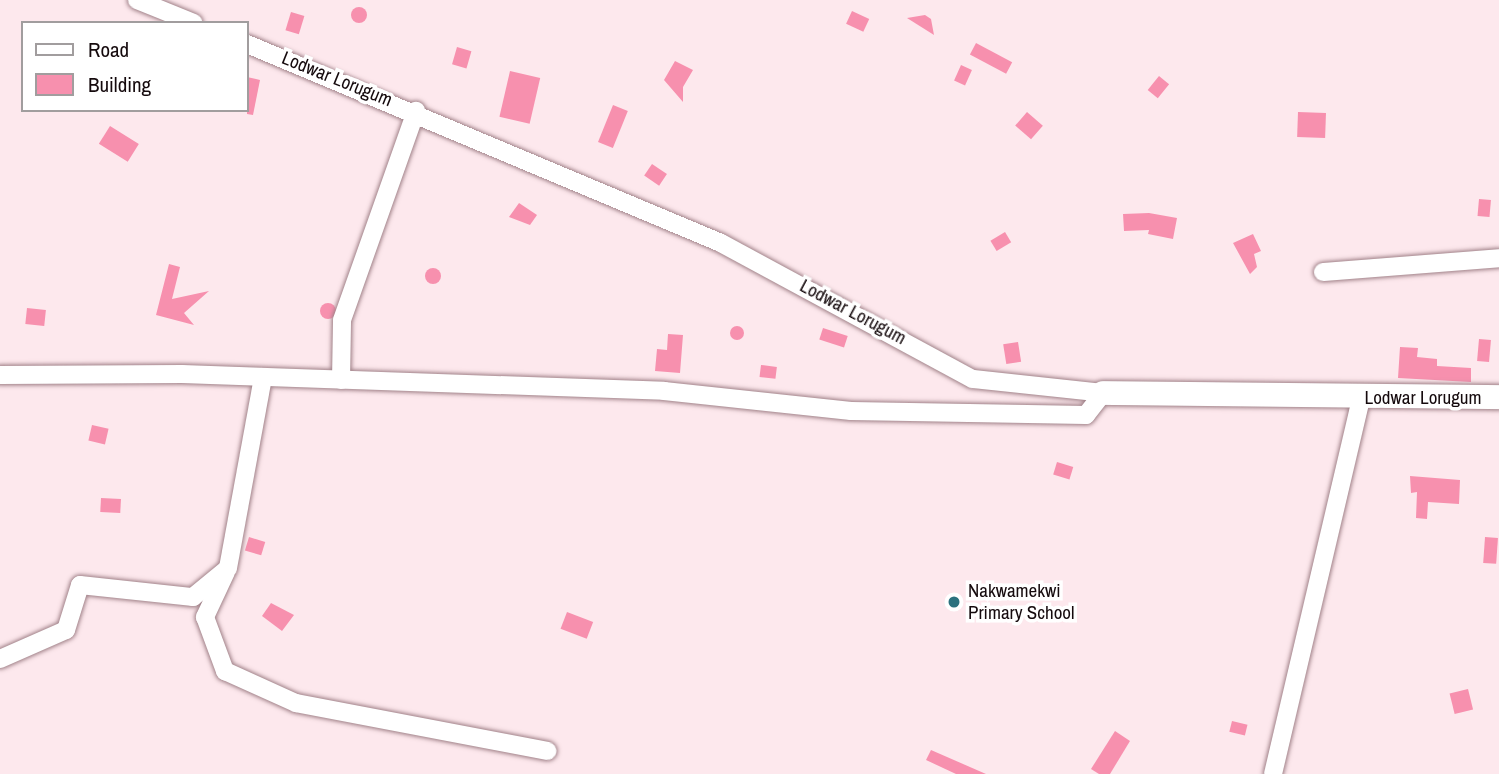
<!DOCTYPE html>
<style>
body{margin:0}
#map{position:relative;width:1499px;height:774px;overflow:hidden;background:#fde8ed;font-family:"Archivo Narrow",sans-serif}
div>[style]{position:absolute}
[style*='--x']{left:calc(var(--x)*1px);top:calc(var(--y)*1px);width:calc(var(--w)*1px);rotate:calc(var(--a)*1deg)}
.building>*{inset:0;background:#f790ae;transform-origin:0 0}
.round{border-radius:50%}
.roads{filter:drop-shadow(0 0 2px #a18289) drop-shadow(0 0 2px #a18289)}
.street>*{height:18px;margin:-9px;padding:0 9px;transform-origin:9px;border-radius:9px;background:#fff}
.secondary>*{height:24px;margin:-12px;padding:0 12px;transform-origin:12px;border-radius:12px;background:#fff}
.dots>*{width:19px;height:19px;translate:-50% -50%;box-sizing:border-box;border:4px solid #fff;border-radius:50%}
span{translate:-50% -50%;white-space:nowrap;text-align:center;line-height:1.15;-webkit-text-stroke:7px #fff;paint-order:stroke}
.street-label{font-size:19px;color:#150a0d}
.poi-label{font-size:19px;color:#150a0d}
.left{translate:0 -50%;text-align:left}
.legend{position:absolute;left:21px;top:21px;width:228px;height:91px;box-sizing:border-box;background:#fff;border:2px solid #a19d9e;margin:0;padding:9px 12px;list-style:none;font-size:21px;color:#150a0d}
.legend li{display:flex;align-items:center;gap:14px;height:35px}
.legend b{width:35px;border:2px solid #a19d9e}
</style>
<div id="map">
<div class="building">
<i class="round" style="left:351px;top:7px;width:16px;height:16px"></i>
<i style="left:852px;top:11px;width:19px;height:14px;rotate:25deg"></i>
<i style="left:291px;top:12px;width:14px;height:19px;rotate:17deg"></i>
<i style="clip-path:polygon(925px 15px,931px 19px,934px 35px,907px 18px)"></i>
<i style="left:976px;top:43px;width:41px;height:13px;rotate:28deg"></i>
<i style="left:457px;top:47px;width:15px;height:18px;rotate:16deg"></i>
<i style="clip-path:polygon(675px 61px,693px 70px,683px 87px,683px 102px,664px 80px)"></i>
<i style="left:961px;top:65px;width:12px;height:17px;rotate:24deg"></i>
<i style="left:510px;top:71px;width:31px;height:47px;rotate:13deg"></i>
<i style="left:1159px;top:76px;width:13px;height:18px;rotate:39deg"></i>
<i style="clip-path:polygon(247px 77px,260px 80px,253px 115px,247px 114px)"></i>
<i style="left:613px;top:105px;width:16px;height:40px;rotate:22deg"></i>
<i style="left:1027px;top:112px;width:21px;height:18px;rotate:41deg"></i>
<i style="left:1298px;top:112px;width:28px;height:25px;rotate:2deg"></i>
<i style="left:110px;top:126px;width:34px;height:21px;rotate:32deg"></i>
<i style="left:652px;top:164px;width:18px;height:14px;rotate:34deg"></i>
<i style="left:1479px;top:199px;width:12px;height:17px;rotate:5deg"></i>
<i style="clip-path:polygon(519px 203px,537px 215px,530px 225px,509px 217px)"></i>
<i style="clip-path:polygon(1149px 213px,1177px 218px,1173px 239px,1148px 234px,1149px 230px,1124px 231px,1123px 214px)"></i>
<i style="left:1005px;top:232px;width:12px;height:17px;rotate:59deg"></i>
<i style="clip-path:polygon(1253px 234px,1261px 251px,1254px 254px,1257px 267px,1250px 274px,1233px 243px)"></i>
<i style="clip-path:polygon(169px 264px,180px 267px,172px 299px,209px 291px,184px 313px,194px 325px,156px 315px)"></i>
<i class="round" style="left:425px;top:268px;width:16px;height:16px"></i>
<i class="round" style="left:320px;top:303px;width:16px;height:16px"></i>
<i style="left:27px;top:308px;width:19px;height:16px;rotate:6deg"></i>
<i class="round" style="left:730px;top:326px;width:14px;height:14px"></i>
<i style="left:823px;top:328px;width:26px;height:12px;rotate:18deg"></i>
<i style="clip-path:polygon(668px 334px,683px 335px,680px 373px,655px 371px,657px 349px,667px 350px)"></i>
<i style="left:1479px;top:339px;width:12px;height:22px;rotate:5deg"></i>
<i style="left:1018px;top:342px;width:20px;height:15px;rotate:81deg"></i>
<i style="clip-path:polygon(1400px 347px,1418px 348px,1417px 357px,1437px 359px,1437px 366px,1471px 368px,1471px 382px,1398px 378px)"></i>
<i style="left:761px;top:365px;width:16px;height:12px;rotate:7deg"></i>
<i style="left:92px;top:425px;width:17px;height:16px;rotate:13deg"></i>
<i style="left:1057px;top:462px;width:17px;height:13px;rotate:17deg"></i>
<i style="clip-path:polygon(1410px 476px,1460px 480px,1459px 504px,1428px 502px,1427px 519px,1416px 518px,1417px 492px,1411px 493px)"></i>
<i style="left:101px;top:498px;width:20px;height:14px;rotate:3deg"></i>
<i style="left:249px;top:537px;width:17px;height:14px;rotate:17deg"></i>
<i style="left:1485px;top:537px;width:13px;height:26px;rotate:4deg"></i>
<i style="clip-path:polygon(271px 603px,294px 615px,282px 631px,262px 616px)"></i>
<i style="left:567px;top:612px;width:28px;height:18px;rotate:21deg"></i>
<i style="left:1468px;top:689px;width:21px;height:19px;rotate:76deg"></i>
<i style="left:1232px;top:721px;width:16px;height:11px;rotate:14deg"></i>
<i style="clip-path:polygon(1115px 731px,1130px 741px,1110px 774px,1099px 774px,1091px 769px)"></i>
<i style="clip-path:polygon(931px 750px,986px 774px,956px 774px,926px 760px)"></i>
</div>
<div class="roads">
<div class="street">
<i style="--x:137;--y:0;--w:61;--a:22"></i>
<i style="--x:247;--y:44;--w:514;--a:22.77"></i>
<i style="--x:721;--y:243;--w:286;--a:28.4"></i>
<i style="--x:973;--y:379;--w:131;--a:6.1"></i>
<i style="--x:1323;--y:272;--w:177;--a:-4.5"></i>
<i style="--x:0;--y:375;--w:182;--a:-0.3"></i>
<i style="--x:182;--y:374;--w:482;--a:2"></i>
<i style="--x:664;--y:391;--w:188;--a:6.1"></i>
<i style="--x:851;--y:411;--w:235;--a:1"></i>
<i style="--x:1086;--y:415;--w:28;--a:-52"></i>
<i style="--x:341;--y:380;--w:60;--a:-89"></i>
<i style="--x:342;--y:320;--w:222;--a:-70.5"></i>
<i style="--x:226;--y:572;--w:50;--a:115"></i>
<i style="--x:205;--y:617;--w:58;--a:69.7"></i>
<i style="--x:225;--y:671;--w:78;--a:24.3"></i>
<i style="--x:296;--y:703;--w:256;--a:10.8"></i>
<i style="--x:0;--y:659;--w:72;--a:-23.7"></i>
<i style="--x:66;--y:630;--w:47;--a:-72.7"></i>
<i style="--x:80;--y:585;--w:114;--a:6.1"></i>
<i style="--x:193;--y:597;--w:45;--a:-39.6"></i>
<i style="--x:228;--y:568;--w:194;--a:-79.6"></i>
<i style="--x:1273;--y:774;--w:386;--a:-76.8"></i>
</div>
<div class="secondary">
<i style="--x:1103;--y:393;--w:396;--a:0.6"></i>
</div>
</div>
<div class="dots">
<i style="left:954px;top:602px;background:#2b717e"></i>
</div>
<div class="street-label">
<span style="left:337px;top:79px;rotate:22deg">Lodwar Lorugum</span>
<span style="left:853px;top:312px;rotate:28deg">Lodwar Lorugum</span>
<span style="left:1423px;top:398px">Lodwar Lorugum</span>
</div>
<div class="poi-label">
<span class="left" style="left:968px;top:602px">Nakwamekwi<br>Primary School</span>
</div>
<ul class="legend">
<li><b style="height:9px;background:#fff"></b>Road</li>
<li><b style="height:19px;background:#f790ae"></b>Building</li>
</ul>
</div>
